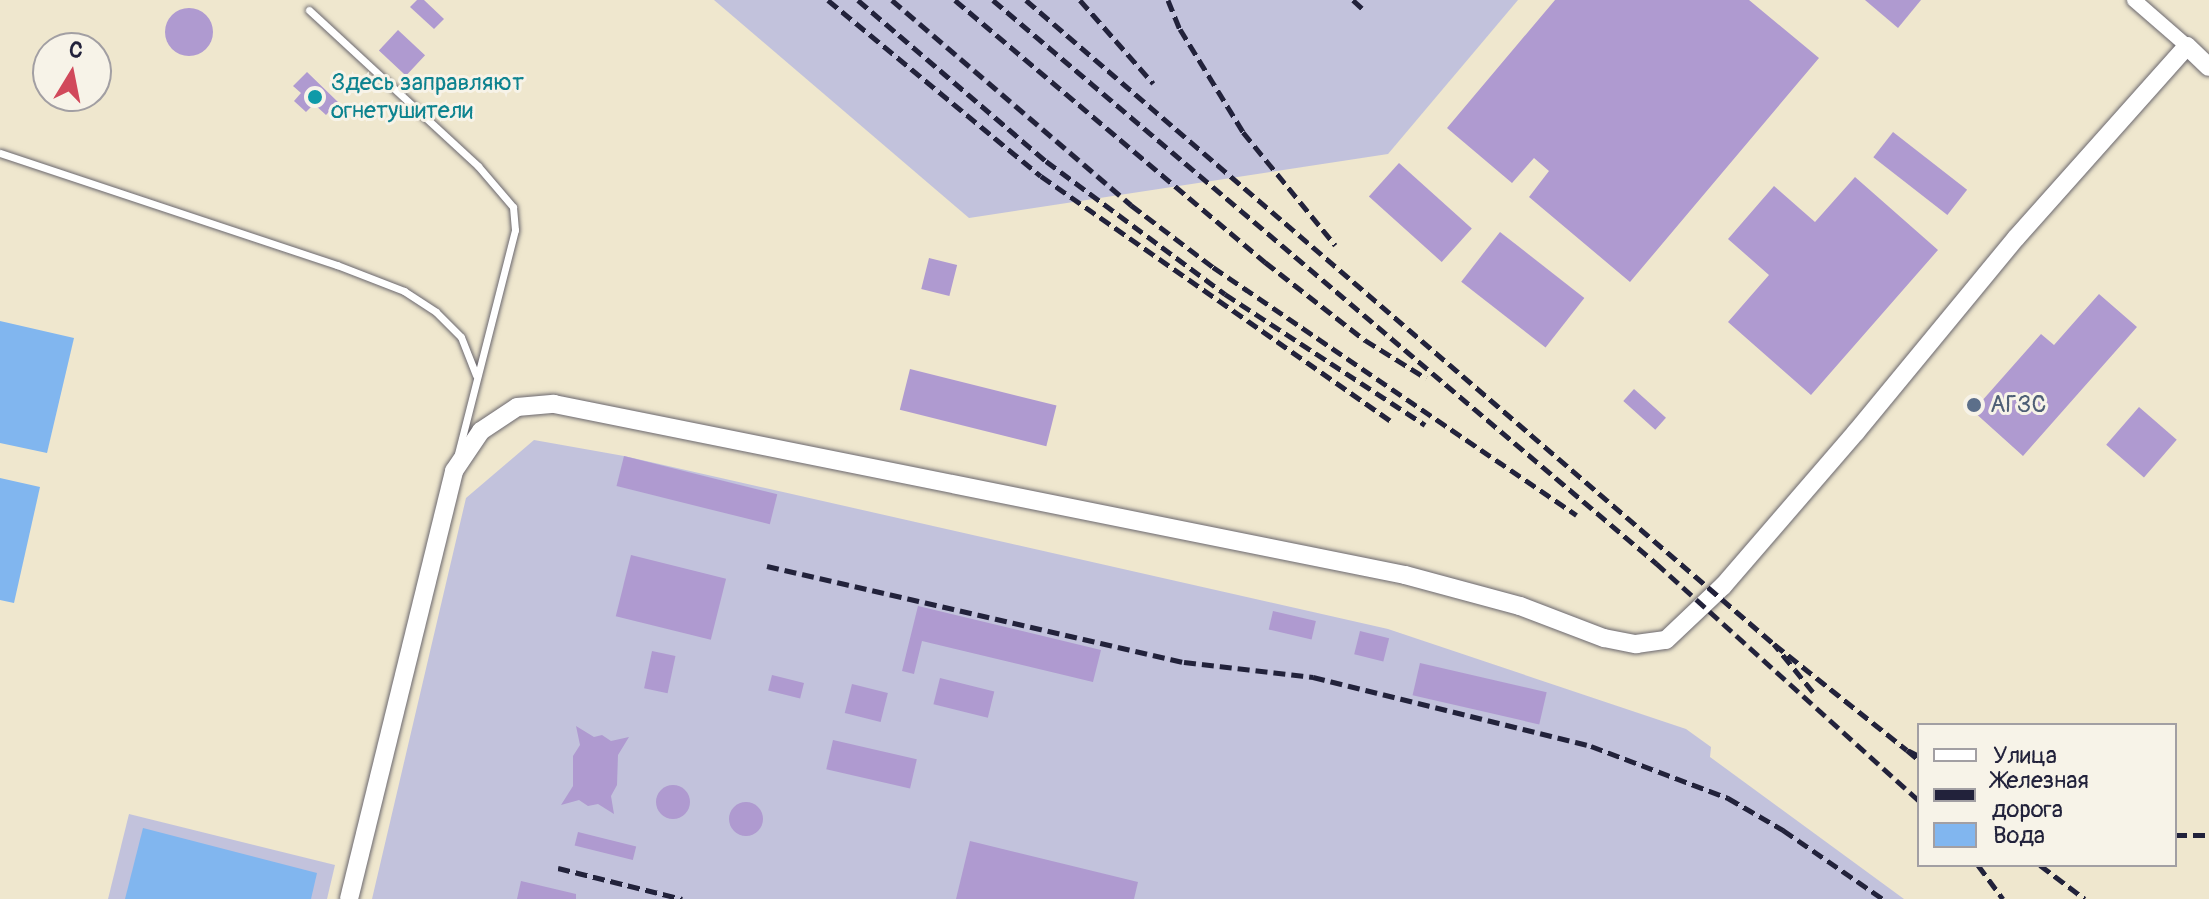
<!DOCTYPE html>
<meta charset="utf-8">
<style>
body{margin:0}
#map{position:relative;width:2209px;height:899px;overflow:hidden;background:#efe7ce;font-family:Pangolin,sans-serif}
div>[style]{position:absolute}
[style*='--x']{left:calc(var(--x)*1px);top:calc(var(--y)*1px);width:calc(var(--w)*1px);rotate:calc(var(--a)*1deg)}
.industrial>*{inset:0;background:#c2c2dc}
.water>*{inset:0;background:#81b6ef}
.building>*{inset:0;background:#af9ad0;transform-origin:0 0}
.round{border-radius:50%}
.roads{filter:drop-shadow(0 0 2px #6a676e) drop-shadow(0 0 2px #6a676e)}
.service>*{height:7px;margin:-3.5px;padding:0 3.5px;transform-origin:3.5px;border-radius:3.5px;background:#fff}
.minor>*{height:14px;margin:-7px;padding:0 7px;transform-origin:7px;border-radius:7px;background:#fff}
.tertiary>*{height:18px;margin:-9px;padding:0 9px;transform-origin:9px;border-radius:9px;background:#fff}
.rail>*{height:5px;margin-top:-2.5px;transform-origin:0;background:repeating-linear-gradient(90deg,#22223b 0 12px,transparent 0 18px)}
.dots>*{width:22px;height:22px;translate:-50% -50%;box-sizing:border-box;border:4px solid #f7f3e8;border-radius:50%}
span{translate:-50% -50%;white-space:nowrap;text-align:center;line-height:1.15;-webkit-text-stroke:6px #f7f3e8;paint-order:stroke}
.culture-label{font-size:24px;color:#0d838f}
.left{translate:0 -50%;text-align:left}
.service-label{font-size:24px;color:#4e5e75}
.legend{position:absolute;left:1917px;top:723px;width:260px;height:144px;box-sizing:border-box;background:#f7f3e8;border:2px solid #a29fa3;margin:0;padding:10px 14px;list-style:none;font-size:24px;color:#22223b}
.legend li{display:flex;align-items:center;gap:16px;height:40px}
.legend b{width:40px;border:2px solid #a29fa3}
.north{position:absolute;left:32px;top:32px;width:80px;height:80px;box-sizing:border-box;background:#f7f3e8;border:2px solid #a29fa3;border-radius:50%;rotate:10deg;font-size:22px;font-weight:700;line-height:32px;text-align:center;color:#22223b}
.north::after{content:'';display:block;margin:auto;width:28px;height:36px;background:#d1495b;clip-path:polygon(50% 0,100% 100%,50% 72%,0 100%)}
</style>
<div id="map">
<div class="industrial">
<i style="clip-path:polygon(714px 0,1518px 0,1388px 154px,969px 218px)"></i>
<i style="clip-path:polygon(534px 440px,624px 456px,1388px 629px,1686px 729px,1711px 747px,1710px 757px,1904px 899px,372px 899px,466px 498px)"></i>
<i style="clip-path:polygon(129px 814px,335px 865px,327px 899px,108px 899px)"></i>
</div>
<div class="water">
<i style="clip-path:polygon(0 321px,74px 338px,47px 453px,0 443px)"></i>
<i style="clip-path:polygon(0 478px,40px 487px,14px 603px,0 600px)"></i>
<i style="clip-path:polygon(143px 828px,317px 873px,311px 899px,125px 899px)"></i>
</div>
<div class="building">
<i style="clip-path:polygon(417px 0,424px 0,444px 19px,434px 29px,410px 7px)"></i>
<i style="clip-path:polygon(1555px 0,1749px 0,1819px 58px,1630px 282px,1529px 197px,1549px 171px,1534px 158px,1512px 183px,1447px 128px)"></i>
<i style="clip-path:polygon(1865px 0,1921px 0,1898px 28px)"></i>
<i class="round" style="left:165px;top:8px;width:48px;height:48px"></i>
<i style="left:398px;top:30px;width:37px;height:28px;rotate:43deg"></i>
<i style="clip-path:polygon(307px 72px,338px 102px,326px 115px,314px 104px,306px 112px,294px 101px,301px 93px,293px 86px)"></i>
<i style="left:1893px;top:132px;width:94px;height:32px;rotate:38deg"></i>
<i style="left:1399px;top:163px;width:98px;height:45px;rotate:42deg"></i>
<i style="clip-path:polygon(1855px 177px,1938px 250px,1811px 395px,1728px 322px,1769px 275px,1728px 239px,1774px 186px,1815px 222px)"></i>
<i style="left:1500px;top:232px;width:107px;height:63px;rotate:38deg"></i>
<i style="left:929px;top:258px;width:29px;height:32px;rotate:14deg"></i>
<i style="clip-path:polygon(2099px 294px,2137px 327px,2023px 456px,1973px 411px,2041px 334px,2054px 345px)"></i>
<i style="left:910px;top:369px;width:151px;height:42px;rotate:14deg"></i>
<i style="left:1634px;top:389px;width:43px;height:16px;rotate:42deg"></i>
<i style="left:2139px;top:407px;width:50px;height:50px;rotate:41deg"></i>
<i style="left:624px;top:456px;width:158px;height:31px;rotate:14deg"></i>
<i style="left:631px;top:555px;width:98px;height:63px;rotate:14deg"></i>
<i style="clip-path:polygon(918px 606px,1101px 650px,1093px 682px,922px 641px,914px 674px,902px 671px)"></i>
<i style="left:1273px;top:611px;width:44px;height:19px;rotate:13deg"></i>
<i style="left:1360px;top:631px;width:30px;height:24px;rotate:14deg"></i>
<i style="left:652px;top:651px;width:24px;height:38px;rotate:12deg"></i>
<i style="left:1420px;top:663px;width:130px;height:33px;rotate:13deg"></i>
<i style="left:772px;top:675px;width:33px;height:16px;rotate:14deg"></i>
<i style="left:940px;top:678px;width:56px;height:27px;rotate:14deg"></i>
<i style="left:852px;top:684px;width:37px;height:30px;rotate:14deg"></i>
<i style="clip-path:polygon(576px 726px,594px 737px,602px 735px,611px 741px,629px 737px,618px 755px,617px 785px,611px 796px,614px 814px,598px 804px,588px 806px,579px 800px,561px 805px,573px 786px,573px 756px,580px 745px)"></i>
<i style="left:833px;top:740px;width:86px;height:30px;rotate:13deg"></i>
<i class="round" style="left:656px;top:785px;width:34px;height:34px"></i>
<i class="round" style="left:729px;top:802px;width:34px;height:34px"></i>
<i style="left:578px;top:832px;width:60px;height:14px;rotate:14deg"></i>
<i style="clip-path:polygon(970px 841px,1138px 882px,1134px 899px,956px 899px)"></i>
<i style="clip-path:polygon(521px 881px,576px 894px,576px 899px,517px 899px)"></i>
</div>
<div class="roads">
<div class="service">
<i style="--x:309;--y:10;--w:230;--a:42.7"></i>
<i style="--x:478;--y:166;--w:54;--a:49.5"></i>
<i style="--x:513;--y:207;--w:23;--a:85"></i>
<i style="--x:515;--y:230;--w:230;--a:104.3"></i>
<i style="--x:0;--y:153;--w:355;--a:18.4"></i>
<i style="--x:337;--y:265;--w:72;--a:21.2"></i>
<i style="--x:404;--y:291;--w:38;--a:33"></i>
<i style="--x:436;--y:312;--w:35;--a:45"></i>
<i style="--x:461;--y:337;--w:41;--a:68.5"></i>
</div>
<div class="minor">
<i style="--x:2134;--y:0;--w:70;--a:41"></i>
</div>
<div class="tertiary">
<i style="--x:349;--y:899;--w:441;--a:-76.2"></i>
<i style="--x:454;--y:471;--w:48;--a:-56"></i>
<i style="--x:481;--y:431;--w:43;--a:-33.7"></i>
<i style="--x:517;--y:407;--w:37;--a:-5"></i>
<i style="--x:554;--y:404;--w:868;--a:11.36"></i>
<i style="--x:1405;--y:575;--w:119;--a:15.1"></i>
<i style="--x:1520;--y:606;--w:90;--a:20.9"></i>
<i style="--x:1604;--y:638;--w:33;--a:11"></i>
<i style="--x:1636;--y:644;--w:30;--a:-8"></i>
<i style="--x:1666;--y:640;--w:79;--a:-43.5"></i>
<i style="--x:1723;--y:586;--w:203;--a:-49.2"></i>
<i style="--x:1856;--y:432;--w:251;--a:-50.5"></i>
<i style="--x:2016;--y:238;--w:257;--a:-48.3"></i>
<i style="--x:2187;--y:46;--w:30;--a:44"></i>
</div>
</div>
<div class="rail">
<i style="--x:828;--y:0;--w:276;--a:39.6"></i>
<i style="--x:1041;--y:176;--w:426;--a:35"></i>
<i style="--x:858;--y:0;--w:248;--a:40.6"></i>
<i style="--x:1046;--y:161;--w:223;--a:36.6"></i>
<i style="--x:1225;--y:294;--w:239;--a:33.2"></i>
<i style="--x:892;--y:0;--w:315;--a:40.6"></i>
<i style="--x:1131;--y:205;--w:103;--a:37.1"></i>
<i style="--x:1213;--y:267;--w:440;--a:34.3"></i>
<i style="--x:955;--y:0;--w:406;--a:40.2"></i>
<i style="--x:1265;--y:262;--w:127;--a:38"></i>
<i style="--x:1365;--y:340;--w:72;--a:31.9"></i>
<i style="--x:993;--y:0;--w:870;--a:40.34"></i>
<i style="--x:1656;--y:563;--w:355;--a:42.1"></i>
<i style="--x:1026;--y:0;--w:987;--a:40.73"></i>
<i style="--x:1080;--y:0;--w:111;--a:48.7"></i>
<i style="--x:1168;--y:0;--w:31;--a:68"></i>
<i style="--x:1180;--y:29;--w:121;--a:58.5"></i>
<i style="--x:1243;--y:132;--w:146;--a:50.8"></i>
<i style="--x:1353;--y:0;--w:12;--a:42"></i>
<i style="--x:767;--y:566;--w:428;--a:13"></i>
<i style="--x:1184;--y:662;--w:130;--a:6.6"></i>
<i style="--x:1313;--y:677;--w:286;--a:13.9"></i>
<i style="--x:1591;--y:746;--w:147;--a:20.8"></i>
<i style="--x:1728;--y:798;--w:64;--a:30.2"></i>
<i style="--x:1783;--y:830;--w:121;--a:34.6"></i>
<i style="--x:1813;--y:692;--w:62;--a:-129.1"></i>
<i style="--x:1774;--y:644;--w:170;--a:38.6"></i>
<i style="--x:1919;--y:756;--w:13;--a:-153"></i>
<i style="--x:1907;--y:750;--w:16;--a:40"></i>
<i style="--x:2175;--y:835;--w:34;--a:0"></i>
<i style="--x:1978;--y:865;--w:42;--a:53.7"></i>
<i style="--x:2040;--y:865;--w:56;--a:37.1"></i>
<i style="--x:558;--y:868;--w:128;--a:14"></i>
</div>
<div class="dots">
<i style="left:315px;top:97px;background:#0f9aa8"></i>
<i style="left:1974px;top:405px;background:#5c6f8a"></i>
</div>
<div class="culture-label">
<span class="left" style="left:331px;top:97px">Здесь заправляют<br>огнетушители</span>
</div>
<div class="service-label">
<span class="left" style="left:1990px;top:405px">АГЗС</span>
</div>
<ul class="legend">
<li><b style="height:10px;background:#fff"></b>Улица</li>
<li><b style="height:10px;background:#22223b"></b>Железная дорога</li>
<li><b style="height:22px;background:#81b6ef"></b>Вода</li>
</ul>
<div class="north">С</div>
</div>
